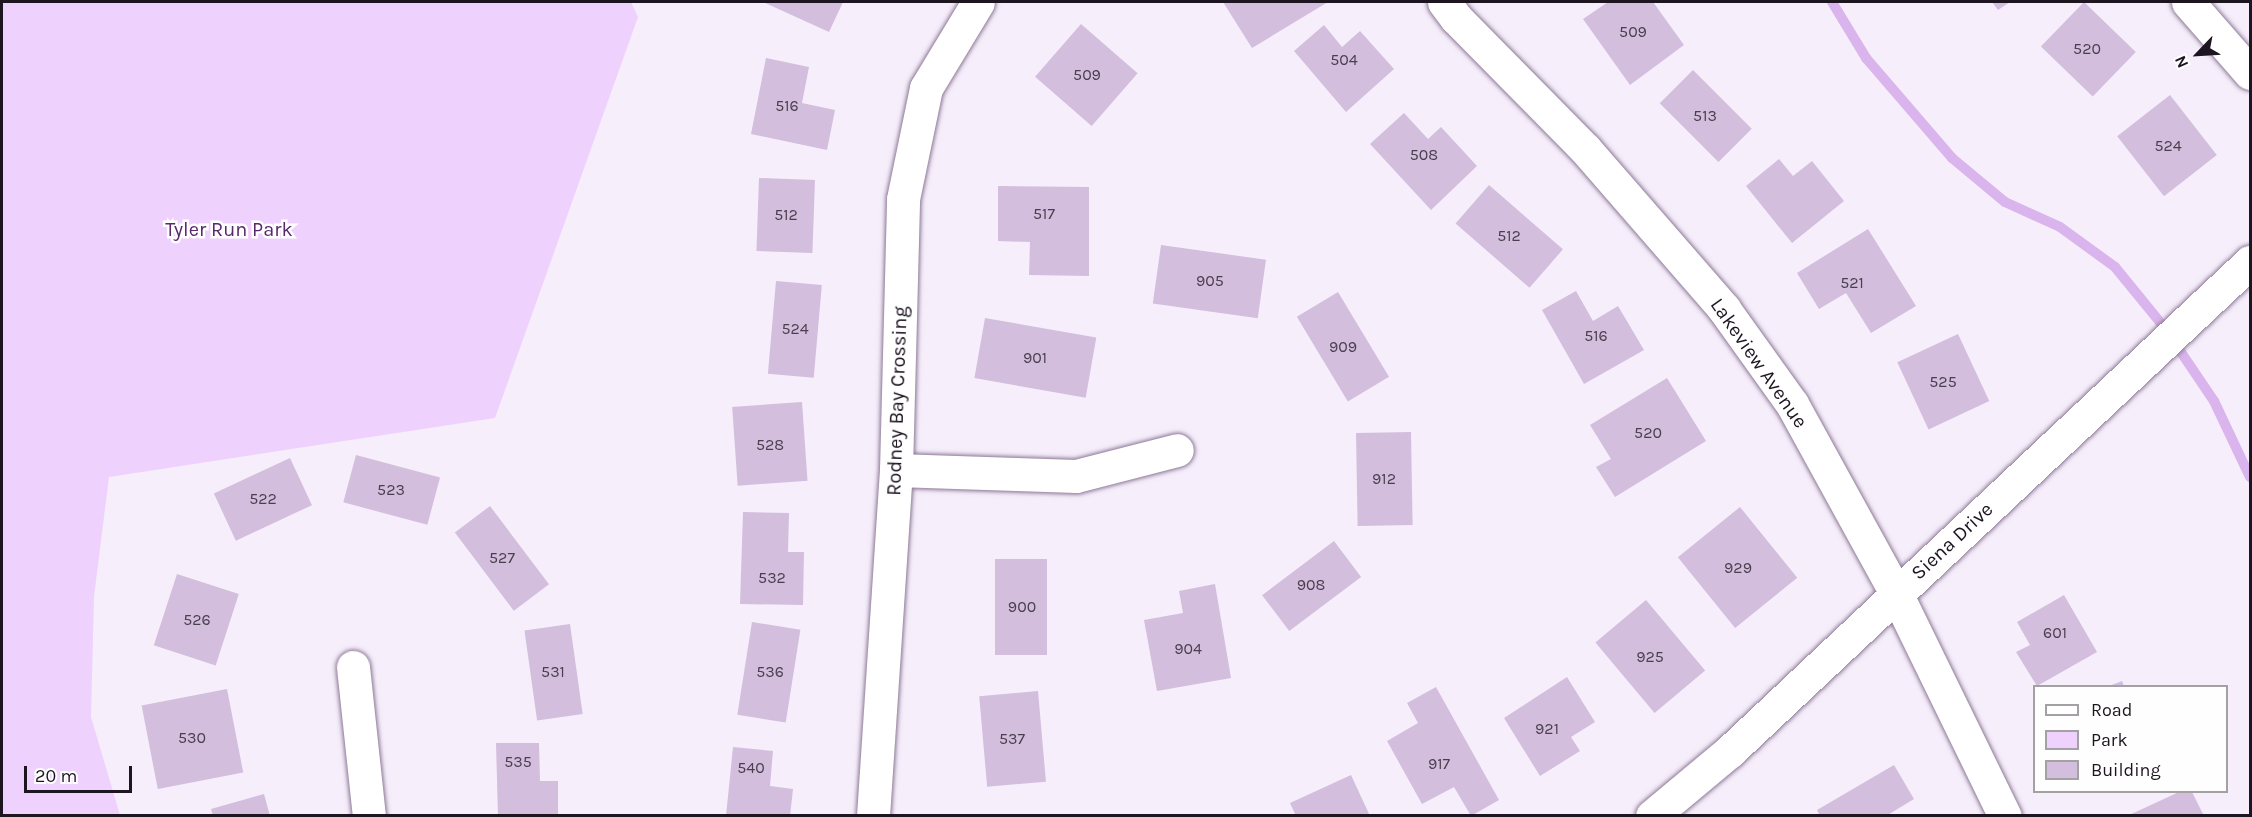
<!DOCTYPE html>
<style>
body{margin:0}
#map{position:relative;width:2252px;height:817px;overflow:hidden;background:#f6eefb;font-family:Karla,sans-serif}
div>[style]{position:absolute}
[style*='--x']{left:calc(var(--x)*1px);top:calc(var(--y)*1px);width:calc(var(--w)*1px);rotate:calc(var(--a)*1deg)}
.green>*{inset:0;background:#efd1fd}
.stream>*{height:10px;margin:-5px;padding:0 5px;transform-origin:5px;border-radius:5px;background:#dab4ec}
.building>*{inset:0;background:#d3bedd;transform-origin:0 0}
.roads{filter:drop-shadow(0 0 2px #8d7996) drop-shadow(0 0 2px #8d7996)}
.minor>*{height:33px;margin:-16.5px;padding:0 16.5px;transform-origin:16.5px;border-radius:16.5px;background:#fff}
span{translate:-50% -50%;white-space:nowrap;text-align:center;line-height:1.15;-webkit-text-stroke:5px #fefefe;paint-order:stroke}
.number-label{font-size:16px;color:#4a3f4f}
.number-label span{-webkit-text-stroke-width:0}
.park-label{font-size:20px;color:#57296a}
.street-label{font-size:20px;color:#1d1520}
.frame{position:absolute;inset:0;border:3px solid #1d1520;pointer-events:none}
.legend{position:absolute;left:2033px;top:685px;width:195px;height:108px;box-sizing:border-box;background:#fefefe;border:2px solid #a4a1a5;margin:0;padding:8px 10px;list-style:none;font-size:18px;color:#1d1520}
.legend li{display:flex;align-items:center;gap:12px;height:30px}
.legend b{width:30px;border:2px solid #a4a1a5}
.north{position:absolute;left:2168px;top:24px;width:60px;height:60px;-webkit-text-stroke:4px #fefefe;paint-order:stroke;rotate:245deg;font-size:16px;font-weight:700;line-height:24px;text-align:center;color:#1d1520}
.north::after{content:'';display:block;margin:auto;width:21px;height:27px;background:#1d1520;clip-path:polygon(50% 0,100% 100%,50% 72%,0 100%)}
.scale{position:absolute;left:24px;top:766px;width:108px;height:27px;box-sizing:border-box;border:3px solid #1d1520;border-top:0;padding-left:8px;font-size:18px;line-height:21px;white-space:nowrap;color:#1d1520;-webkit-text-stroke:4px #fefefe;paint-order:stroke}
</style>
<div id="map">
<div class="green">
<i style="clip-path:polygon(2px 2px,631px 2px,638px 17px,495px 418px,109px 477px,94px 597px,91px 717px,120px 815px,2px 815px)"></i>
</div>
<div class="stream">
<i style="--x:1832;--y:2;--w:66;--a:58.7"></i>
<i style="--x:1866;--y:58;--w:132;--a:49.3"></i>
<i style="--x:1952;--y:158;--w:69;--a:39.7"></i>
<i style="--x:2005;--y:202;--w:60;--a:24.4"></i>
<i style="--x:2060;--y:227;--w:68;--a:36"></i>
<i style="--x:2115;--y:267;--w:77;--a:50.8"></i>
<i style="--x:2164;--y:327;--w:89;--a:56"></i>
<i style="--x:2214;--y:401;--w:84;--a:64.7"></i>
</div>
<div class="building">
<i style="clip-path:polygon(763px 2px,843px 2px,829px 32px)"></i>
<i style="clip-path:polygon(1223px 2px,1328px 2px,1252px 48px)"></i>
<i style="clip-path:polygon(1608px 2px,1653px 2px,1684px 45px,1630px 85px,1583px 19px)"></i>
<i style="clip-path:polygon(1992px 2px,2010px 2px,1998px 10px)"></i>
<i style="left:2084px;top:2px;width:72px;height:62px;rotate:44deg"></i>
<i style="left:1081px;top:24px;width:75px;height:70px;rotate:41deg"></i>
<i style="clip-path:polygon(1324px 25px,1342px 47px,1360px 31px,1394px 69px,1346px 112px,1294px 51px)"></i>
<i style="clip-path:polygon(766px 58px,809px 67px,802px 103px,835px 110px,827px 150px,751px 134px)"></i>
<i style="left:1693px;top:70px;width:83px;height:47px;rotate:45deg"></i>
<i style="left:2170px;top:95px;width:76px;height:67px;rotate:52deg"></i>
<i style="clip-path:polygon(1404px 113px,1428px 139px,1441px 127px,1477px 166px,1431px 210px,1370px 144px)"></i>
<i style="clip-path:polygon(1779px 159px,1793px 176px,1812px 161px,1844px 201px,1792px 243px,1746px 186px)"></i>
<i style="left:759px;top:178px;width:56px;height:73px;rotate:2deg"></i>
<i style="left:1489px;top:185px;width:98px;height:51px;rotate:41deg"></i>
<i style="clip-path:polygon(998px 186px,1089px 187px,1089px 276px,1029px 275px,1030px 242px,998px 241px)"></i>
<i style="clip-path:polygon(1868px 229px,1916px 306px,1871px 333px,1846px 293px,1819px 309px,1797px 273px)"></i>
<i style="left:1161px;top:245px;width:106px;height:59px;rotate:8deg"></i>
<i style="left:776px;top:281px;width:46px;height:93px;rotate:5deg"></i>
<i style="clip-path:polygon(1576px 291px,1593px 321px,1618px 306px,1644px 350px,1584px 384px,1542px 310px)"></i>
<i style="left:1338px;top:292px;width:99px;height:48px;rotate:59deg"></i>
<i style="left:985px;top:318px;width:113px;height:61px;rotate:10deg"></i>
<i style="left:1958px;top:334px;width:74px;height:67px;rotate:65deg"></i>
<i style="clip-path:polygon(1667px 378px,1706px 441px,1615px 497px,1596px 467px,1611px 459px,1590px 425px)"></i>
<i style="left:802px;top:402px;width:79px;height:70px;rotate:86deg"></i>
<i style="left:1411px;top:432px;width:93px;height:55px;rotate:89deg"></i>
<i style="left:356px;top:455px;width:87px;height:49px;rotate:15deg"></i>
<i style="left:290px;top:458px;width:52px;height:84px;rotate:65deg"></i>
<i style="left:490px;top:506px;width:98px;height:44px;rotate:53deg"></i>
<i style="left:1740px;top:507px;width:91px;height:80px;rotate:51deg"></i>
<i style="clip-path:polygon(743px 512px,789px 513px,788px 552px,804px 552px,803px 605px,740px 604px)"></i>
<i style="left:1334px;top:541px;width:45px;height:90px;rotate:53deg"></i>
<i style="left:995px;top:559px;width:52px;height:96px"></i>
<i style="left:177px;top:574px;width:65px;height:75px;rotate:18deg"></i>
<i style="clip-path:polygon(1215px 584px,1231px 678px,1157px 691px,1144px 620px,1183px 613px,1179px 591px)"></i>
<i style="clip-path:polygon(2064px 595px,2097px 652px,2037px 686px,2016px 652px,2030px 645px,2017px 622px)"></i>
<i style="left:1646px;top:600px;width:92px;height:66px;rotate:50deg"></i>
<i style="left:752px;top:622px;width:49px;height:94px;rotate:9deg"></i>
<i style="left:570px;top:624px;width:91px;height:46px;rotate:82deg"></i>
<i style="clip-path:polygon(1567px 677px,1595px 722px,1571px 737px,1580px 751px,1540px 776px,1504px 718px)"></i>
<i style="clip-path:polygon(2122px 681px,2124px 686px,2109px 686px)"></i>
<i style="clip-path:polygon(1436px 687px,1499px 800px,1471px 816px,1454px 787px,1422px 804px,1387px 741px,1418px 723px,1407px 703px)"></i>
<i style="left:227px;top:689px;width:85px;height:87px;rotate:79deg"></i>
<i style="left:1038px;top:691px;width:91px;height:59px;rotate:85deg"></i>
<i style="clip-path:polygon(496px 743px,539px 743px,540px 781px,558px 781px,558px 816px,498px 816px)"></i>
<i style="clip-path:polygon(733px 747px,773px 751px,770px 786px,793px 789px,790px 816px,726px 816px)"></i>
<i style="clip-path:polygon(1894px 765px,1914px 799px,1886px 816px,1820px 816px,1817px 810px)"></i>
<i style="clip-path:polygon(1351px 775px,1370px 816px,1296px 816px,1290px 803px)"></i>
<i style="clip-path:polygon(2179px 792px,2192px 792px,2204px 816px,2127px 816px)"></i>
<i style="clip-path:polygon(264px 794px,270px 816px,213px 816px,211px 809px)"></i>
</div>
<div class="roads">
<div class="minor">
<i style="--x:1444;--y:2;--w:20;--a:53"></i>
<i style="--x:1456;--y:18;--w:185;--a:45.4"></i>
<i style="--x:1586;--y:150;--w:211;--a:49"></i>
<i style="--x:1724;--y:309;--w:117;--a:54.4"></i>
<i style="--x:1792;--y:404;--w:216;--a:61.2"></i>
<i style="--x:1896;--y:593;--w:248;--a:64"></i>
<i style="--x:2188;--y:2;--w:94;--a:48.9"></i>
<i style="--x:896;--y:470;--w:180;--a:1.9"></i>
<i style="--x:1076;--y:476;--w:104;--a:-14.4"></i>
<i style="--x:353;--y:667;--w:150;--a:83.9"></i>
<i style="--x:873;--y:816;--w:347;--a:-86.2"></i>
<i style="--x:896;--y:470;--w:271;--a:-88.5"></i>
<i style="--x:903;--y:199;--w:113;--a:-78.3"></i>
<i style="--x:926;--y:88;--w:100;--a:-58.8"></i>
<i style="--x:1652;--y:816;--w:102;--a:-39.8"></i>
<i style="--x:1730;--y:751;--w:714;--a:-43.24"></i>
</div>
</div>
<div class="number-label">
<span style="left:1633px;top:32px">509</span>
<span style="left:2087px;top:49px">520</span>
<span style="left:1344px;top:60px">504</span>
<span style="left:1087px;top:75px">509</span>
<span style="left:787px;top:106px">516</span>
<span style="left:1705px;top:116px">513</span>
<span style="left:2168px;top:146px">524</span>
<span style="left:1424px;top:155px">508</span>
<span style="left:1044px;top:214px">517</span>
<span style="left:786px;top:215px">512</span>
<span style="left:1509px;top:236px">512</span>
<span style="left:1210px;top:281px">905</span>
<span style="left:1852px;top:283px">521</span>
<span style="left:795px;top:329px">524</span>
<span style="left:1596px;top:336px">516</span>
<span style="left:1343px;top:347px">909</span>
<span style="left:1035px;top:358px">901</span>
<span style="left:1943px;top:382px">525</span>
<span style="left:1648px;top:433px">520</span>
<span style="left:770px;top:445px">528</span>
<span style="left:1384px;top:479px">912</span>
<span style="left:391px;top:490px">523</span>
<span style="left:263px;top:499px">522</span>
<span style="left:502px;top:558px">527</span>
<span style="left:1738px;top:568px">929</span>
<span style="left:772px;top:578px">532</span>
<span style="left:1311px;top:585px">908</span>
<span style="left:1022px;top:607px">900</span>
<span style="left:197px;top:620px">526</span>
<span style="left:2055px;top:633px">601</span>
<span style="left:1188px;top:649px">904</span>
<span style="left:1650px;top:657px">925</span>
<span style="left:553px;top:672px">531</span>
<span style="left:770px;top:672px">536</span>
<span style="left:1547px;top:729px">921</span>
<span style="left:192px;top:738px">530</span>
<span style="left:1012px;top:739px">537</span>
<span style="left:518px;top:762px">535</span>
<span style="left:1439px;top:764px">917</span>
<span style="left:751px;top:768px">540</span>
</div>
<div class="park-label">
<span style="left:229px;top:229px">Tyler Run Park</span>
</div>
<div class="street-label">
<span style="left:1759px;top:363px;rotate:55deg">Lakeview Avenue</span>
<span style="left:897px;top:401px;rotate:-88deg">Rodney Bay Crossing</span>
<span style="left:1952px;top:541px;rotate:-43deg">Siena Drive</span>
</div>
<div class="frame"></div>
<ul class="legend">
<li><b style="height:8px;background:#fff"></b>Road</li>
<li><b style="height:16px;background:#efd1fd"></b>Park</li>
<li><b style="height:16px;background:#d3bedd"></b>Building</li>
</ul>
<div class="north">N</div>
<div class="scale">20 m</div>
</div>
